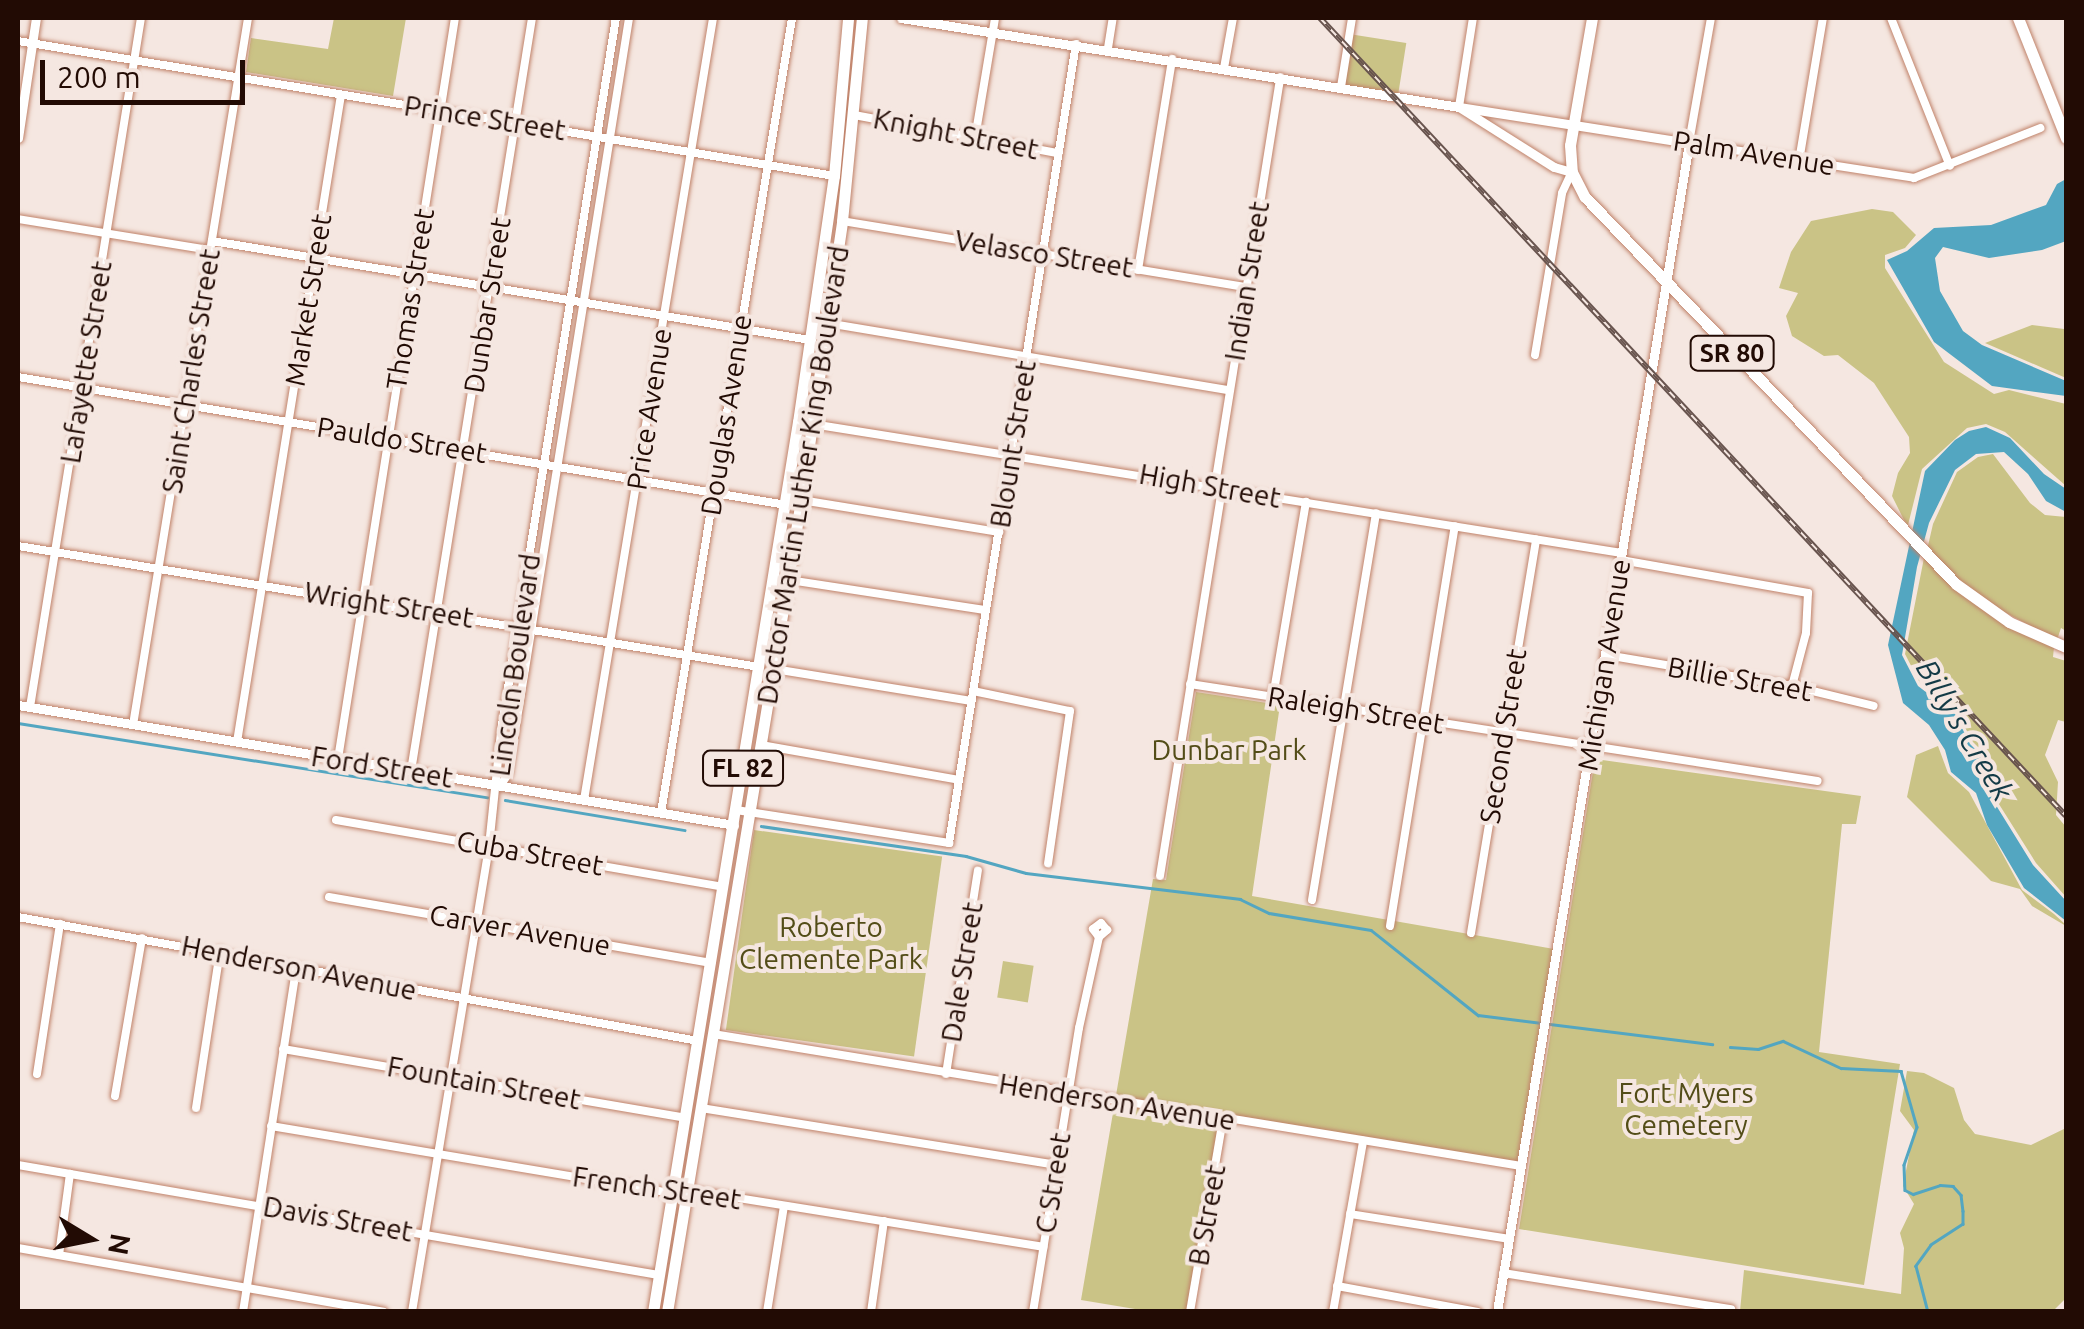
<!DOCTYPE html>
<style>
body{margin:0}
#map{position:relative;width:2084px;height:1329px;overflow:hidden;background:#f5e7e1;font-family:Ubuntu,sans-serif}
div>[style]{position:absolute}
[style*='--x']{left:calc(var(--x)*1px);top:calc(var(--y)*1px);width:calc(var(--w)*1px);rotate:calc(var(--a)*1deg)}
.green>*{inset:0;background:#cac386;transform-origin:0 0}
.water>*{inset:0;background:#53a6c1}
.stream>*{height:2.5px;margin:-1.25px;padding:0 1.25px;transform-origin:1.25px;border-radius:1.25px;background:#53a6c1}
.roads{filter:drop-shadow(0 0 2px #c08269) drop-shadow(0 0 2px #c08269)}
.minor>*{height:8px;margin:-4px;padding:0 4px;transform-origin:4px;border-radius:4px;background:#fff}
.tertiary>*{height:9px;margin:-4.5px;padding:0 4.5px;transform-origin:4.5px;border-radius:4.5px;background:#fff}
.primary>*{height:11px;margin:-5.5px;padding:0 5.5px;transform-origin:5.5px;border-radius:5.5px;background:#fff}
.rail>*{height:6px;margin-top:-3px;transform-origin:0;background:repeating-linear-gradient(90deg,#f5e7e1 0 8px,#68544e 0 16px);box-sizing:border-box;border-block:2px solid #68544e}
span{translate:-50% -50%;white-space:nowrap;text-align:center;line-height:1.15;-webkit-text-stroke:8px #f5e7e1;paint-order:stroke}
.shield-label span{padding:2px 8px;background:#f5e7e1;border:2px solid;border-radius:8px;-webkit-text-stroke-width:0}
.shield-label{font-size:25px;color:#220b04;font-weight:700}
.street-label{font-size:28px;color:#220b04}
.park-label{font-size:28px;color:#534d18}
.water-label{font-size:30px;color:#133a46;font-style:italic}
.frame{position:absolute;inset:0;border:20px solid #220b04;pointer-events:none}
.north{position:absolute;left:40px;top:1189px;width:100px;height:100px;-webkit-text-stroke:8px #f5e7e1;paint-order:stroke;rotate:100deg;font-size:28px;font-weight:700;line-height:40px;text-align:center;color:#220b04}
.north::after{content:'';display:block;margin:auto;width:35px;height:45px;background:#220b04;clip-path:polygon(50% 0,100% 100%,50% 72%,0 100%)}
.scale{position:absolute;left:40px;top:60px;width:205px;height:45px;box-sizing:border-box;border:5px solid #220b04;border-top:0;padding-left:12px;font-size:30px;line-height:35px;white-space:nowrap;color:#220b04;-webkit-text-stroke:8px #f5e7e1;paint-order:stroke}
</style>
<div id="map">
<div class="green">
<i style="clip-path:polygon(334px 18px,406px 18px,393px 96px,246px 72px,251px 38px,328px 49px)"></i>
<i style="left:1349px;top:34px;width:58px;height:54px;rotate:9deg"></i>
<i style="clip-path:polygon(1872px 209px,1893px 212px,1916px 235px,1905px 248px,1885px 255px,1885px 268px,1944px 362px,1994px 394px,2009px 390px,2066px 404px,2066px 486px,2005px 432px,1986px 424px,1967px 428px,1922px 469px,1908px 525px,1904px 520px,1892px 496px,1898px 473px,1910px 453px,1909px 437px,1874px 383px,1838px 355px,1824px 356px,1792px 336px,1786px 316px,1798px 293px,1779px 288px,1791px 252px,1811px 221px)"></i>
<i style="clip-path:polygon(2032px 325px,2064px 329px,2066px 378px,1985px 343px)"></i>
<i style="clip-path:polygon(1993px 454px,2030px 503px,2045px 515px,2066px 517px,2066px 631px,2061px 628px,2057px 640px,1980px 599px,1927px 550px,1933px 524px,1957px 472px,1978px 457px)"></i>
<i style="clip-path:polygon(1924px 558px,2054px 647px,2053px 657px,2066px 661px,2066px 722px,2058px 720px,2045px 755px,2058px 782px,2056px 815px,2066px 827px,2066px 897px,2036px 863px,1997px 801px,1991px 760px,1973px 742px,1957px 713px,1920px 683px,1905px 654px)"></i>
<i style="clip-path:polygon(1196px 692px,1280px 705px,1252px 896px,1554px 949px,1519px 1163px,1221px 1113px,1188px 1311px,1147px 1311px,1081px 1300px,1153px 879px,1166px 880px)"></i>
<i style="clip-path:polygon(1938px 746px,1948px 773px,1969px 792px,2022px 890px,2054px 914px,2066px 925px,2066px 926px,2032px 906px,2020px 889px,1991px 881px,1907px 797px,1916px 755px)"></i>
<i style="clip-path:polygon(1595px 759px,1861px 796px,1856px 824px,1842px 824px,1819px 1052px,1900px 1064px,1864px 1285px,1519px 1229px)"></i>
<i style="left:754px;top:830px;width:190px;height:202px;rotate:8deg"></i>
<i style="left:1003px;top:961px;width:31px;height:37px;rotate:9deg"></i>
<i style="clip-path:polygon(1907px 1071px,1924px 1073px,1954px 1088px,1964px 1120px,1975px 1134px,2031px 1145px,2066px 1128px,2066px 1298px,2052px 1312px,1740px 1311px,1744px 1270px,1901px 1294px,1904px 1248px,1900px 1233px,1914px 1204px,1903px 1186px,1914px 1130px,1900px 1111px)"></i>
</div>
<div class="water">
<i style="clip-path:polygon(2066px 179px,2066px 241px,2042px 250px,1989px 258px,1943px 247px,1935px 258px,1940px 291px,1963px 331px,1982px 345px,2066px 381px,2066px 396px,1992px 386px,1934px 342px,1887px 260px,1907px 251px,1934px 228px,1991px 225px,2046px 205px,2057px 184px)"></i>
<i style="clip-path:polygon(1986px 427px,2010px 438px,2044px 474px,2066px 489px,2066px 512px,2046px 501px,2028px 474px,2004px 452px,1976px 454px,1955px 470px,1929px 523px,1917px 567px,1902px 655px,1918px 686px,1955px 714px,1970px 744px,1988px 762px,1994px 802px,2033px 865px,2066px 901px,2066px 921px,2024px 888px,1987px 825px,1976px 793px,1951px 772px,1945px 750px,1929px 725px,1903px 703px,1888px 645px,1925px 471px,1955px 440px,1969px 431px)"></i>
</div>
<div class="stream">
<i style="--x:18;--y:723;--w:475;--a:9"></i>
<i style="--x:505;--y:800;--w:182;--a:9.5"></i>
<i style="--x:761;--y:826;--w:207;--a:8.3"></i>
<i style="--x:966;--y:856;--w:62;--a:15.8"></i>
<i style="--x:1026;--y:873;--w:216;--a:6.9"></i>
<i style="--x:1240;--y:899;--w:32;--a:26"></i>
<i style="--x:1269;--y:913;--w:103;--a:9.5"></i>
<i style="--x:1371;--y:930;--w:137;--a:38.5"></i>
<i style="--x:1478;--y:1015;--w:236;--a:7.1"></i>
<i style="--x:1730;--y:1047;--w:28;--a:4"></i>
<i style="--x:1758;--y:1049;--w:26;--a:-18"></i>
<i style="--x:1783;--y:1041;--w:64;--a:25"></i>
<i style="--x:1841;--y:1068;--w:60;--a:2.9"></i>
<i style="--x:1901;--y:1071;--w:58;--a:74.1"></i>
<i style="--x:1917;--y:1127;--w:40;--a:108.9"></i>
<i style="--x:1904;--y:1165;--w:25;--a:88"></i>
<i style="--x:1905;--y:1190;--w:9;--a:27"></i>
<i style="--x:1913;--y:1194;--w:28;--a:-18"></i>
<i style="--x:1940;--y:1185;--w:13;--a:4"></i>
<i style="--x:1953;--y:1186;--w:12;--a:48"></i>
<i style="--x:1961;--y:1195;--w:16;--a:83"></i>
<i style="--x:1963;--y:1211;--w:13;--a:90"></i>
<i style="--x:1963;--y:1224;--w:38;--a:147"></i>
<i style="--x:1931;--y:1245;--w:26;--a:126"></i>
<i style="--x:1916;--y:1266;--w:48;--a:75.4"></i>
</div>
<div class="roads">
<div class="minor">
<i style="--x:1711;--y:18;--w:127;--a:100"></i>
<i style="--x:1689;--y:143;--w:228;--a:8.8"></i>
<i style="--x:1914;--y:178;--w:136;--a:-21.6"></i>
<i style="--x:1891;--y:18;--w:159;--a:68.3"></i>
<i style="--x:18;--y:41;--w:827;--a:9.39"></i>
<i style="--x:1108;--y:48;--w:30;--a:-81"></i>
<i style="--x:1224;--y:68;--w:51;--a:-79.8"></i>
<i style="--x:1341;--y:87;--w:70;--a:-80.9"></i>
<i style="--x:1459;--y:107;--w:90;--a:-81.1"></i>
<i style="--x:854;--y:115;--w:208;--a:10.6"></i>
<i style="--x:975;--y:138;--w:122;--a:-80.5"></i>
<i style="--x:1799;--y:161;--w:145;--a:-80.5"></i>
<i style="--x:18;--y:219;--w:194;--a:9.2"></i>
<i style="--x:842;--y:221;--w:409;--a:9.3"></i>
<i style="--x:212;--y:241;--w:606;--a:9.4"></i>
<i style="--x:1138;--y:270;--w:214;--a:-80.8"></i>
<i style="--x:827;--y:323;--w:408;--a:9.5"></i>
<i style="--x:1535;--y:355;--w:164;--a:-80.5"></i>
<i style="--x:1562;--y:193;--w:23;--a:-65"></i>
<i style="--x:18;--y:377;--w:779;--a:9.46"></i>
<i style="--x:812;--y:424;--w:820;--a:9.05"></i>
<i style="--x:1215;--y:485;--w:413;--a:-80.9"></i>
<i style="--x:801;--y:500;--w:201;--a:9.2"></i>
<i style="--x:18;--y:546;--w:751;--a:9.27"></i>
<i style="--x:1621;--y:560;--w:190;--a:10"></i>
<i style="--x:1808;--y:593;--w:40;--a:92.9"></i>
<i style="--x:1806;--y:633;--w:55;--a:104.8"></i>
<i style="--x:789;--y:580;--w:199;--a:8.7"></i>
<i style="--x:1606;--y:655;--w:189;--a:9.5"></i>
<i style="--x:1792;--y:686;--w:84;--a:13.7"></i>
<i style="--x:774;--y:669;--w:200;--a:9.2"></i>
<i style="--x:1190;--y:684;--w:635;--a:8.78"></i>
<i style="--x:973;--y:691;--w:99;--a:11.7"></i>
<i style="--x:1070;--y:711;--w:154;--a:98.2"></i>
<i style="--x:1273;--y:697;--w:198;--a:-80.4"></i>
<i style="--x:30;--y:707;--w:698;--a:-80.85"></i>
<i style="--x:133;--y:725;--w:716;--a:-80.76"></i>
<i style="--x:237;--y:742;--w:655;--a:-80.87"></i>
<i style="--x:761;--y:745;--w:201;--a:10"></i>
<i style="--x:338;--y:759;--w:750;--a:-81.03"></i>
<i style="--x:411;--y:771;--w:763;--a:-80.87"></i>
<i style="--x:500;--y:786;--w:14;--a:-56"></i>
<i style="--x:508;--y:774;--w:106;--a:-80.8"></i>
<i style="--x:525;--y:669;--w:659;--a:-80.92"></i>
<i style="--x:584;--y:800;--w:793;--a:-80.63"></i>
<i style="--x:736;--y:810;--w:216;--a:8.8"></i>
<i style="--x:949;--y:843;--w:809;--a:-80.97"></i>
<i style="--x:661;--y:813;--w:806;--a:-80.64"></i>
<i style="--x:336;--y:820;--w:393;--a:9.8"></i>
<i style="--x:1160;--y:876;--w:394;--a:-80.9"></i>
<i style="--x:329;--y:897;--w:388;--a:9.8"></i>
<i style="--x:1312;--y:900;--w:392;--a:-80.6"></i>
<i style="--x:18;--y:917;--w:691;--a:10.33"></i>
<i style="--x:1390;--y:926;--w:405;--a:-80.8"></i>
<i style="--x:1471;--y:933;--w:399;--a:-80.6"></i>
<i style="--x:713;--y:1034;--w:819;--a:9.28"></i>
<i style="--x:283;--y:1049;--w:408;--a:9.7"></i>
<i style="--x:37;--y:1074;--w:152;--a:-81.3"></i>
<i style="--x:946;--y:1074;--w:206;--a:-81.1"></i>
<i style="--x:115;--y:1096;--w:160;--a:-80.3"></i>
<i style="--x:196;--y:1108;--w:159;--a:-81.3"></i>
<i style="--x:701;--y:1108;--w:359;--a:9.1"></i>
<i style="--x:271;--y:1126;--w:408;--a:9.5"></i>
<i style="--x:673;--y:1193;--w:15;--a:-11"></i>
<i style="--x:688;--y:1190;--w:360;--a:9.1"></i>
<i style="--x:18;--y:1165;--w:650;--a:9.74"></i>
<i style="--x:1350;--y:1214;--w:161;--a:8.9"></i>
<i style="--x:18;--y:1248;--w:371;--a:9.9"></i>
<i style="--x:59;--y:1255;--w:82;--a:-82.3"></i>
<i style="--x:1503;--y:1273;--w:231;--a:9"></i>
<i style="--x:1337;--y:1286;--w:143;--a:10.4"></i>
<i style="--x:243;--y:1312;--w:347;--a:-81.2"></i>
<i style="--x:412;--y:1312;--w:472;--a:-80.6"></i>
<i style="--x:489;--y:846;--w:116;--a:-84"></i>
<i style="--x:501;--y:731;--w:722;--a:-80.84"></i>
<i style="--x:767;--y:1312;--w:107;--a:-80.9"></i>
<i style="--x:871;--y:1312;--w:92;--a:-81.9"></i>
<i style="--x:1033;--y:1312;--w:288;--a:-80.8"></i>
<i style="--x:1079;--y:1028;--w:93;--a:-77.6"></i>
<i style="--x:1099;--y:937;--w:11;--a:-41"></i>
<i style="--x:1107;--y:930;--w:9;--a:-131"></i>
<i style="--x:1101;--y:923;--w:10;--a:143"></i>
<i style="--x:1093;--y:929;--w:10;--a:53"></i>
<i style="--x:1190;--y:1312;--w:196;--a:-80.3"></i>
<i style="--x:1333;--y:1312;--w:174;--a:-80"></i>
</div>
<div class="tertiary">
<i style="--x:901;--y:18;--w:565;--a:9.06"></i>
<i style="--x:1459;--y:107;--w:112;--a:32.3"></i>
<i style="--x:1554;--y:167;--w:19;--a:16"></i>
<i style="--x:1459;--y:107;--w:233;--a:8.9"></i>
<i style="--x:1689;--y:143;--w:1185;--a:99.33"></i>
<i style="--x:18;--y:138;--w:121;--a:-81.5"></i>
<i style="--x:18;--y:705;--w:726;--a:9.51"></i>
</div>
<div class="primary">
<i style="--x:1592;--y:18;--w:129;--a:99.8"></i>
<i style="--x:1570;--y:145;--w:27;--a:86"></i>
<i style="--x:1572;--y:172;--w:28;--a:63"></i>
<i style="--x:1585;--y:197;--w:536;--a:46.21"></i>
<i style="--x:1956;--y:584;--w:65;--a:35.6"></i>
<i style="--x:2009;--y:622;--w:62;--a:23.7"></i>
<i style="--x:2018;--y:18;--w:129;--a:68.2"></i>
<i style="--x:653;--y:1312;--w:902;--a:-80.75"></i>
<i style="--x:798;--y:422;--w:249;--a:-81.7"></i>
<i style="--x:834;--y:176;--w:159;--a:-84.9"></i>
<i style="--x:667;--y:1312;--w:823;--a:-80.63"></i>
<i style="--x:801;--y:500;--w:282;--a:-81.6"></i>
<i style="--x:842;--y:221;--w:204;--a:-84.4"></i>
</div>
</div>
<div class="rail">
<i style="--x:1320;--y:18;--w:1092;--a:46.93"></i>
</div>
<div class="shield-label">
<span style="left:1732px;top:353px">SR 80</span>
<span style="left:743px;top:768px">FL 82</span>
</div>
<div class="street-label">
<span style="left:485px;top:118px;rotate:9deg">Prince Street</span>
<span style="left:956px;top:134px;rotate:11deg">Knight Street</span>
<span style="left:1754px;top:153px;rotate:9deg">Palm Avenue</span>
<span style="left:1044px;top:254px;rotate:9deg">Velasco Street</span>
<span style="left:1247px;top:281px;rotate:-81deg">Indian Street</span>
<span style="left:410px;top:299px;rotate:-81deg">Thomas Street</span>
<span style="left:308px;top:300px;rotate:-81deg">Market Street</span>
<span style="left:487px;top:305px;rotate:-81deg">Dunbar Street</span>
<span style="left:86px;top:362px;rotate:-81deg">Lafayette Street</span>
<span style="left:191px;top:371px;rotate:-81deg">Saint Charles Street</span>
<span style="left:649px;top:409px;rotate:-81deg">Price Avenue</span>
<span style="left:726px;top:415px;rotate:-81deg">Douglas Avenue</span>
<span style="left:402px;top:440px;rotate:9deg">Pauldo Street</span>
<span style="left:1013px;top:444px;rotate:-81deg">Blount Street</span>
<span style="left:803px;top:475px;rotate:-81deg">Doctor Martin Luther King Boulevard</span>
<span style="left:1210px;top:486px;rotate:10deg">High Street</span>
<span style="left:389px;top:605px;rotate:9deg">Wright Street</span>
<span style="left:515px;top:665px;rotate:-82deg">Lincoln Boulevard</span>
<span style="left:1604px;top:665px;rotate:-81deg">Michigan Avenue</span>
<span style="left:1740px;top:679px;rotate:10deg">Billie Street</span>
<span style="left:1356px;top:710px;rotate:9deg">Raleigh Street</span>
<span style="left:1503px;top:736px;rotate:-81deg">Second Street</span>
<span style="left:382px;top:767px;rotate:9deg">Ford Street</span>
<span style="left:530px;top:853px;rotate:10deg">Cuba Street</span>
<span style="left:520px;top:930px;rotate:10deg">Carver Avenue</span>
<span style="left:299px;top:968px;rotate:11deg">Henderson Avenue</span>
<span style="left:962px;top:972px;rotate:-81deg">Dale Street</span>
<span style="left:484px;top:1083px;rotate:10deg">Fountain Street</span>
<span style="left:1117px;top:1102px;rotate:9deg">Henderson Avenue</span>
<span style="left:1053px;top:1183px;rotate:-81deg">C Street</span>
<span style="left:657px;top:1188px;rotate:8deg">French Street</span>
<span style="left:1207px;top:1215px;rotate:-80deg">B Street</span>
<span style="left:338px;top:1219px;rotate:10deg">Davis Street</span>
</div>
<div class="park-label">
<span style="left:1229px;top:750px">Dunbar Park</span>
<span style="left:831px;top:943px">Roberto<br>Clemente Park</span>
<span style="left:1686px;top:1109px">Fort Myers<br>Cemetery</span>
</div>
<div class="water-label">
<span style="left:1965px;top:730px;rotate:59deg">Billy's Creek</span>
</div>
<div class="frame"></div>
<div class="north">N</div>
<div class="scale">200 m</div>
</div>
